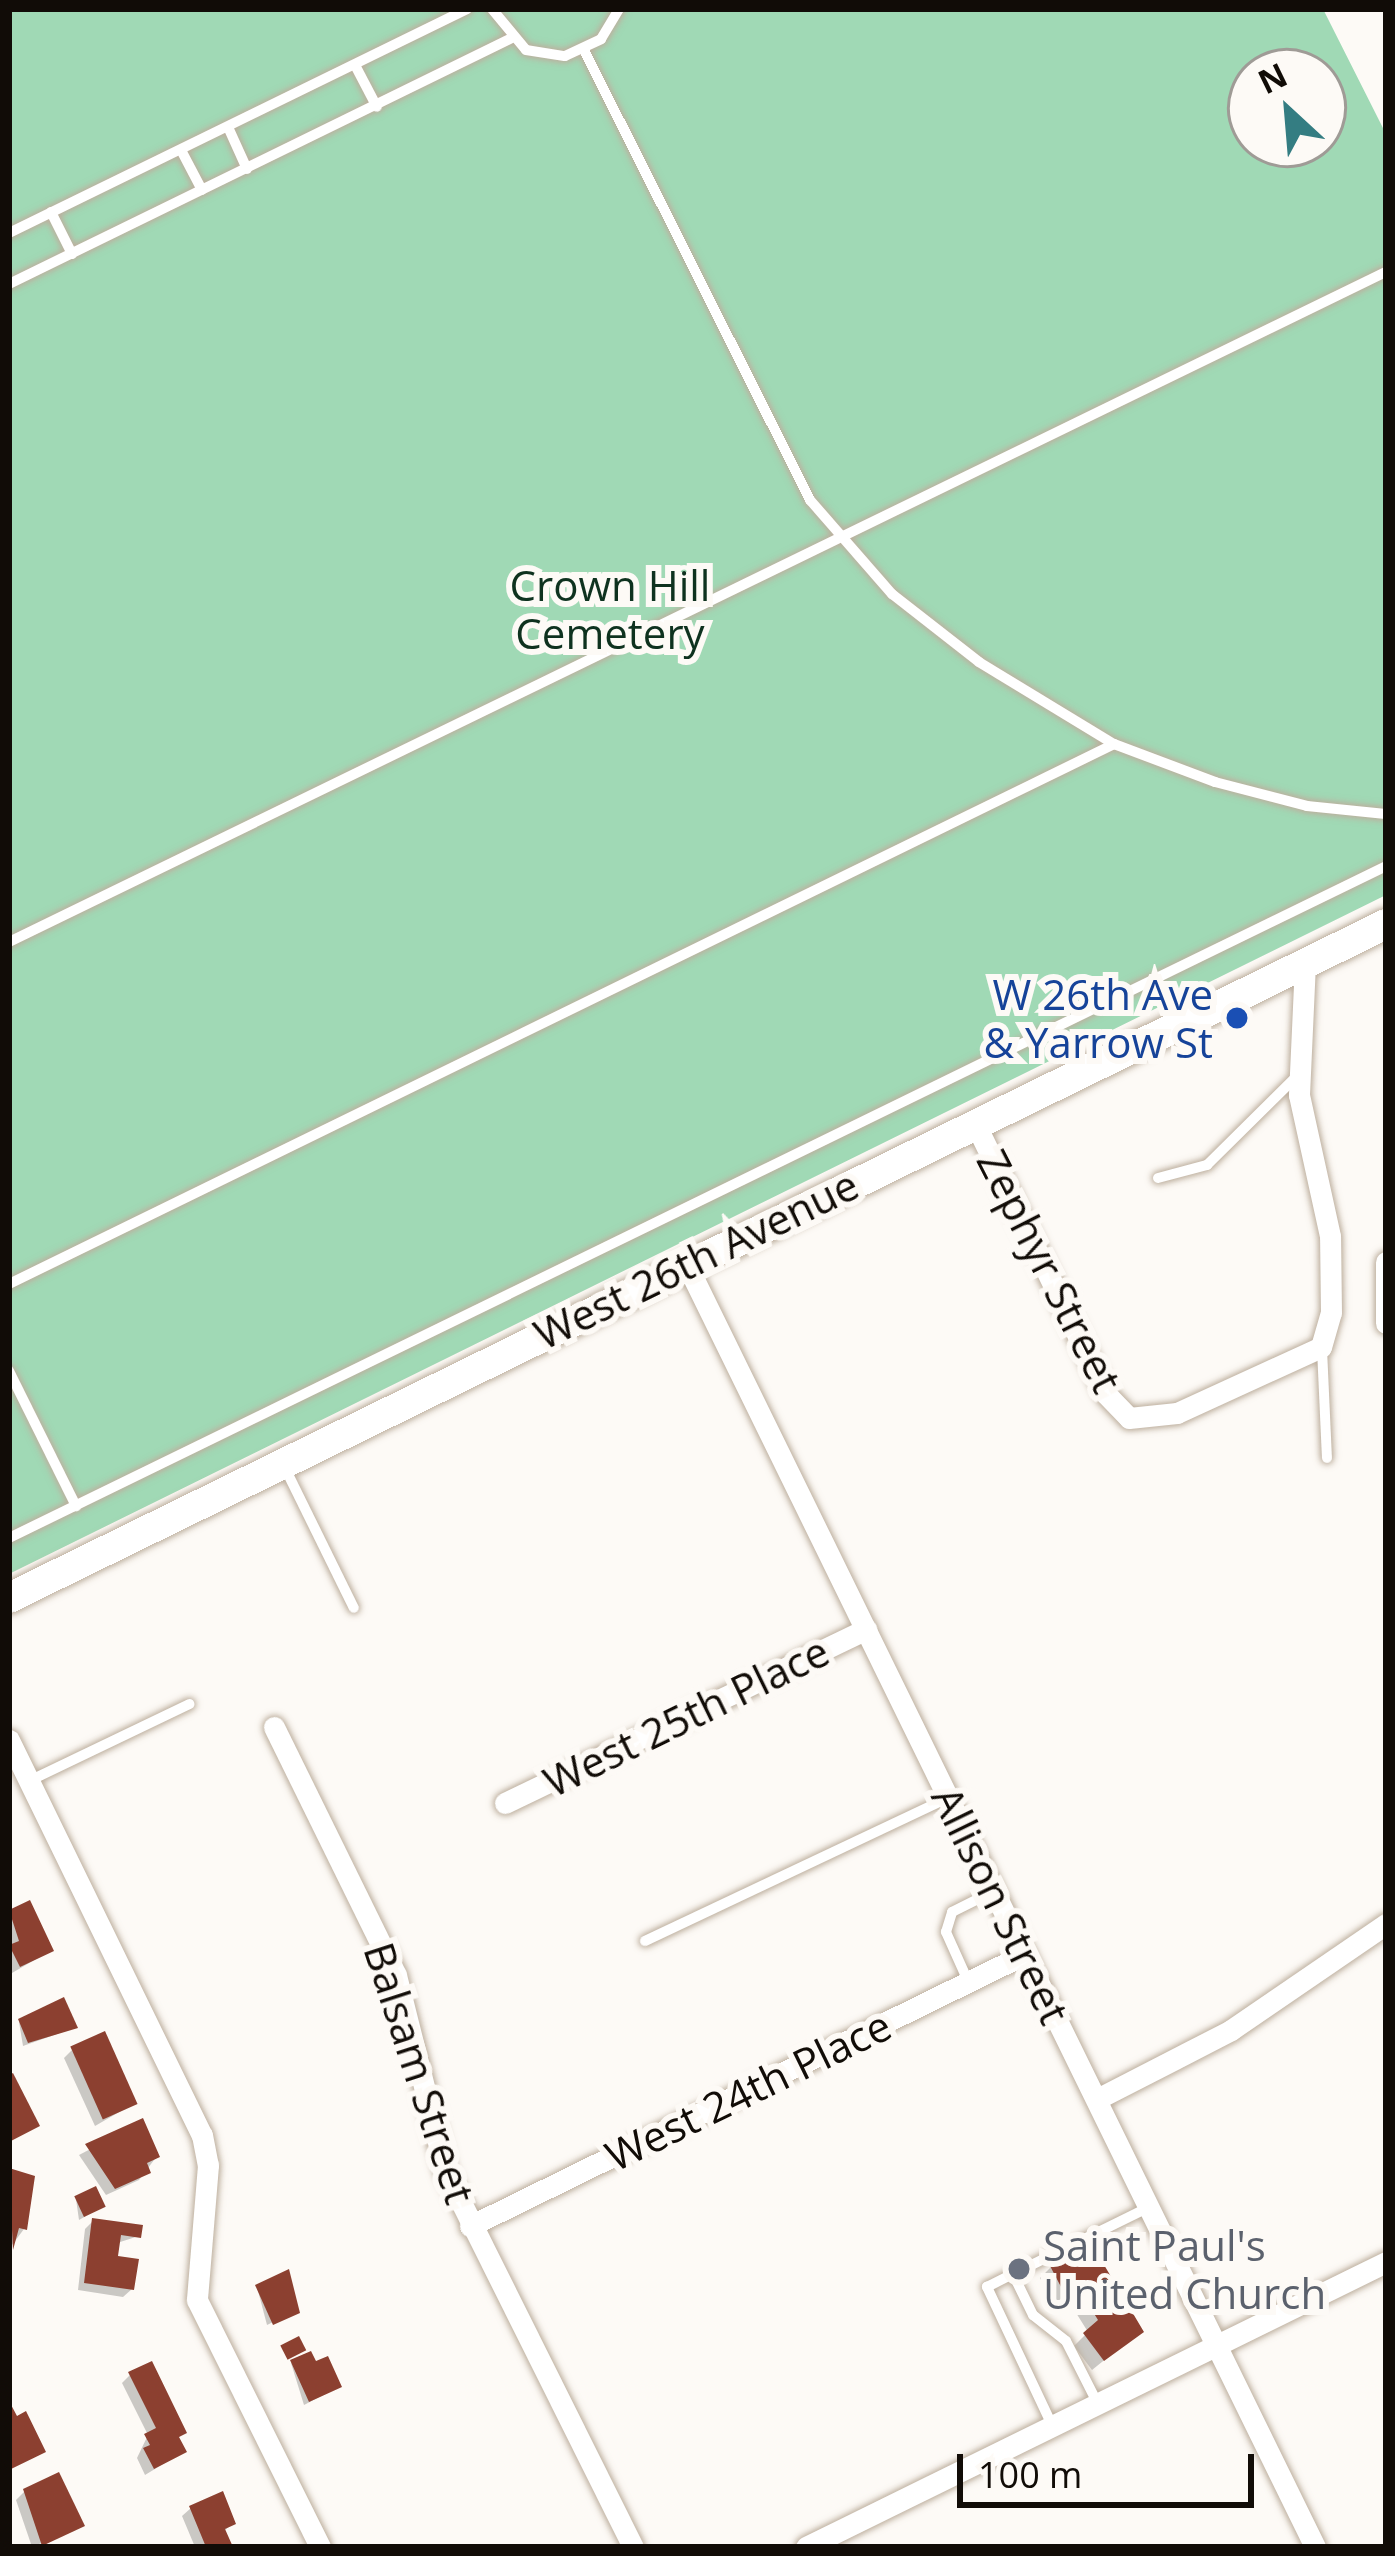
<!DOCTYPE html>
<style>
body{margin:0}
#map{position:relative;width:1395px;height:2556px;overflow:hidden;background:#fdfaf6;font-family:"Open Sans",sans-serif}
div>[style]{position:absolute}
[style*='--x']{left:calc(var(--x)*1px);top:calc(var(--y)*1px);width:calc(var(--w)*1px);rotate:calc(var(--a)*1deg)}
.green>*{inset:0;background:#a0d9b5}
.shadow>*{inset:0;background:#0003}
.building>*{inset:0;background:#8c4030;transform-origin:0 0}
.roads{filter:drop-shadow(0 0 3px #bdaf9e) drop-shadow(0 0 3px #bdaf9e)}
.lane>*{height:10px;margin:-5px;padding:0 5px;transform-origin:5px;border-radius:5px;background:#fff}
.street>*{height:21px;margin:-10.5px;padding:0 10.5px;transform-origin:10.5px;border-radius:10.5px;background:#fff}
.secondary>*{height:30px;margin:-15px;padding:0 15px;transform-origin:15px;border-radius:15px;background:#fff}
.dots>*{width:33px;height:33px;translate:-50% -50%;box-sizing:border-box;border:6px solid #fdfaf6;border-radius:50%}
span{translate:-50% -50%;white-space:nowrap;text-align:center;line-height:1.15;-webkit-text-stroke:12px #fdfaf6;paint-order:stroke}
.park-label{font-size:42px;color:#0e321f}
.transit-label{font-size:42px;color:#164399}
.right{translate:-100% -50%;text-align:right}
.street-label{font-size:42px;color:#110c07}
.worship-label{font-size:42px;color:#5b616d}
.left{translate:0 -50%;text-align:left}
.frame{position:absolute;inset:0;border:12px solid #110c07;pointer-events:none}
.north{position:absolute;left:1227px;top:48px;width:120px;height:120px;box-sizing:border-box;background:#fdfaf6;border:3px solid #9f9b96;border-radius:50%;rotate:334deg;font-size:33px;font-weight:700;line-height:48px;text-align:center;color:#110c07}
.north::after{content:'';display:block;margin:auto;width:42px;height:54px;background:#347d82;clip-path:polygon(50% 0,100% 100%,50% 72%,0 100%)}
.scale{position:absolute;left:957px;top:2454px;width:297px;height:54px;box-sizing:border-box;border:6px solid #110c07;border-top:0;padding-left:15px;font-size:36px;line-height:42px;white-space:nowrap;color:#110c07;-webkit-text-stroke:9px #fdfaf6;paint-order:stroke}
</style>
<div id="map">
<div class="green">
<i style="clip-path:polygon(evenodd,9px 9px,1323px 9px,1386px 134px,1386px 895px,9px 1574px,9px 9px,1251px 72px,1323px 72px,1323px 144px,1251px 144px,1251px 72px)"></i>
</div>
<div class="shadow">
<i style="clip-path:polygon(28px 1904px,50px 1951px,12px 1973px,9px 1913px)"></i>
<i style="clip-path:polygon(19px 2022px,74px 2028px,23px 2046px)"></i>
<i style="clip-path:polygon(72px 2050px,135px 2103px,95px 2126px,64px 2058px)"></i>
<i style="clip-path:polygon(142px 2122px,157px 2156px,139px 2180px,106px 2195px,79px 2155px)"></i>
<i style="clip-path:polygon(9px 2172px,32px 2178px,24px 2229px,9px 2249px)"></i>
<i style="clip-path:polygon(76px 2199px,102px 2207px,79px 2220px)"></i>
<i style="clip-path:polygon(93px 2221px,139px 2236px,117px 2243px,115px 2259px,132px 2289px,123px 2297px,78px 2290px,85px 2229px)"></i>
<i style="clip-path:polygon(1051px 2267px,1133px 2337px,1092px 2370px,1074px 2346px,1088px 2332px,1073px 2308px,1059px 2314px,1040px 2278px)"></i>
<i style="clip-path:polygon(257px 2287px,296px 2311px,267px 2325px)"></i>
<i style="clip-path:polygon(291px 2363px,339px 2387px,304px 2405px)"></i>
<i style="clip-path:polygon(130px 2375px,184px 2432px,177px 2439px,183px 2452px,145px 2475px,137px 2458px,148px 2435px,122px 2383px)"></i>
<i style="clip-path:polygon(25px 2491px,81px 2526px,32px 2547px,16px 2500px)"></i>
<i style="clip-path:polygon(191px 2508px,233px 2523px,223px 2532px,229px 2547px,195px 2547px,182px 2516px)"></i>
</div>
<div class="building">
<i style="clip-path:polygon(30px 1900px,54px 1951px,20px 1967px,9px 1945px,19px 1941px,9px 1910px)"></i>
<i style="clip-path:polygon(64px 1997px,78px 2028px,28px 2043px,18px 2019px)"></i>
<i style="left:105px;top:2031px;width:80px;height:38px;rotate:66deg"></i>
<i style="clip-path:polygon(13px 2073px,40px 2126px,9px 2142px,9px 2075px)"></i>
<i style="clip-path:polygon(143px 2118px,160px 2157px,147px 2163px,151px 2173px,115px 2189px,85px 2144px)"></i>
<i style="clip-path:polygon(9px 2168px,35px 2176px,27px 2230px,19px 2228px,13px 2250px)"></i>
<i style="left:96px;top:2186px;width:23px;height:24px;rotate:65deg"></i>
<i style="clip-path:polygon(92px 2218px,143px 2225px,141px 2238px,121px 2235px,118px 2256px,139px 2259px,134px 2290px,84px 2283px)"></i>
<i style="clip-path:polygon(1091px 2243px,1144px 2332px,1104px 2361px,1083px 2333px,1098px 2320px,1085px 2299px,1070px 2304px,1049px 2264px)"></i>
<i style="clip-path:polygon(289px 2269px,300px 2313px,273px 2325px,255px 2285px)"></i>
<i style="left:299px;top:2336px;width:16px;height:21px;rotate:63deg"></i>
<i style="clip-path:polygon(311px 2351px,316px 2361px,328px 2356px,342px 2387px,309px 2402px,290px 2360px)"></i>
<i style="clip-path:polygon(152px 2361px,187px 2433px,179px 2437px,187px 2452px,154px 2469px,143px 2448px,150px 2445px,144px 2434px,156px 2428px,128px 2372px)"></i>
<i style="clip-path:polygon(9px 2401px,17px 2416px,26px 2411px,46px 2452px,9px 2470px)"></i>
<i style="clip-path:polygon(59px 2472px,85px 2526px,42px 2546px,23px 2489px)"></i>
<i style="clip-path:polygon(223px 2491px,236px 2524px,225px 2529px,233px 2547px,206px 2547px,189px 2506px)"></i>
</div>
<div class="roads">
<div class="lane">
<i style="--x:492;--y:9;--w:53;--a:50.3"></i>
<i style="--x:526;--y:50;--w:39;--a:9"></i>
<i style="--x:565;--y:56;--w:40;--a:-25"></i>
<i style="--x:601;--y:39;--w:35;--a:-59"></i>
<i style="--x:584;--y:50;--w:504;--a:63.33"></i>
<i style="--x:810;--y:500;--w:125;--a:48.9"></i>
<i style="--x:892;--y:594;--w:110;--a:38"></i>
<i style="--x:979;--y:662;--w:158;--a:31.3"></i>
<i style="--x:1114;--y:744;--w:108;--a:20.6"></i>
<i style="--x:1215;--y:782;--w:95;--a:14.6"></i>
<i style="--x:1307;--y:806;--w:79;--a:5.8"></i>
<i style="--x:355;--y:65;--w:47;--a:62.4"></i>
<i style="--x:228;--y:127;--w:46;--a:65.7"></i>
<i style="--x:181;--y:150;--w:45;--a:62.3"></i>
<i style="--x:51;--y:212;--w:47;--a:63.4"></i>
<i style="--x:9;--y:233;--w:510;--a:-26.06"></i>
<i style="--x:9;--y:284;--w:558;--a:-26.06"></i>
<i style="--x:9;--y:942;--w:1531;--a:-25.95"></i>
<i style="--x:1158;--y:1178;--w:51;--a:-14.9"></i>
<i style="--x:1207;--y:1165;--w:125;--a:-44.7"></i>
<i style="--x:9;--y:1284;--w:1230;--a:-26.04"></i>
<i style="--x:1322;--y:1349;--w:109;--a:87.4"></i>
<i style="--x:9;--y:1371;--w:151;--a:63.6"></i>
<i style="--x:284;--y:1466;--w:158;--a:63.8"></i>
<i style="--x:9;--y:1538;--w:1532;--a:-26.01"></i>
<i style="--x:29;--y:1781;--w:178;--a:-25.6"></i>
<i style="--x:645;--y:1941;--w:335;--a:-25.3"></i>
<i style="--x:968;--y:1981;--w:54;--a:-114.2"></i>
<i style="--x:946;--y:1932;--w:21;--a:-73"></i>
<i style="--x:952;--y:1912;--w:47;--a:-26.6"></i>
<i style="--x:1013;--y:2274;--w:152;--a:-26.2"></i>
<i style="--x:1052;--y:2425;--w:153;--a:-115.2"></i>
<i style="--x:987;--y:2287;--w:29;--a:-27"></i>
<i style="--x:1013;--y:2274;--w:46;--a:64"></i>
<i style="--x:1033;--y:2315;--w:42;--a:38.2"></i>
<i style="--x:1066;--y:2341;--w:68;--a:63.1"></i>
</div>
<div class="street">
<i style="--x:974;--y:1121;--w:303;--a:64.2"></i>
<i style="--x:1106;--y:1394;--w:33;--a:46"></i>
<i style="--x:1129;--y:1418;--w:48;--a:-5.9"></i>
<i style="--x:1177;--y:1413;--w:158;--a:-24.6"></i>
<i style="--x:1321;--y:1347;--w:35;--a:-74"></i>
<i style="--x:1331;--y:1313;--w:77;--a:-90.7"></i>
<i style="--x:1330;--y:1236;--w:144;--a:-102.4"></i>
<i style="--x:1299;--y:1095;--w:132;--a:-87.4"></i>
<i style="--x:1386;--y:1262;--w:61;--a:90"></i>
<i style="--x:686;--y:1263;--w:1430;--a:63.9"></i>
<i style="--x:274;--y:1727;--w:276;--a:63.8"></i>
<i style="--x:396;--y:1975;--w:201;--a:75.9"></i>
<i style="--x:445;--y:2170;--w:421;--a:63.5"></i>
<i style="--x:9;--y:1740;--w:440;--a:64"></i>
<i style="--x:202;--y:2135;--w:31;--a:79"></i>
<i style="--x:208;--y:2165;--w:135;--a:94.7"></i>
<i style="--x:197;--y:2300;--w:276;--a:63.5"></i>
<i style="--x:505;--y:1803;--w:401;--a:-25.7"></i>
<i style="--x:1097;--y:2099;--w:151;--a:-27.2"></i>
<i style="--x:1231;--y:2030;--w:188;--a:-34.4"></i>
<i style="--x:470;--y:2226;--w:618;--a:-26.11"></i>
<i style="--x:806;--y:2547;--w:646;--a:-26.17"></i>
</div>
<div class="secondary">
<i style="--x:9;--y:1598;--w:1533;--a:-26.08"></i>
</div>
</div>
<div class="dots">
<i style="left:1237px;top:1018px;background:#1a4fb4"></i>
<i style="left:1019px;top:2269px;background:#6b7280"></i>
</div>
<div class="park-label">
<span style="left:610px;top:609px">Crown Hill<br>Cemetery</span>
</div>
<div class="transit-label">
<span class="right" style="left:1213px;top:1018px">W 26th Ave<br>&amp; Yarrow St</span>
</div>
<div class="street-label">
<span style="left:696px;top:1259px;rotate:-26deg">West 26th Avenue</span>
<span style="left:1050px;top:1271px;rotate:63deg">Zephyr Street</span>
<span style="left:686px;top:1716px;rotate:-26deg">West 25th Place</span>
<span style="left:1001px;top:1905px;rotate:64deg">Allison Street</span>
<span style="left:420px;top:2073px;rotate:72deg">Balsam Street</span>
<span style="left:748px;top:2090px;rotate:-26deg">West 24th Place</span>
</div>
<div class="worship-label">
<span class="left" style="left:1043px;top:2269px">Saint Paul's<br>United Church</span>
</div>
<div class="frame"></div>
<div class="north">N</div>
<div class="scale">100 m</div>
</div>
